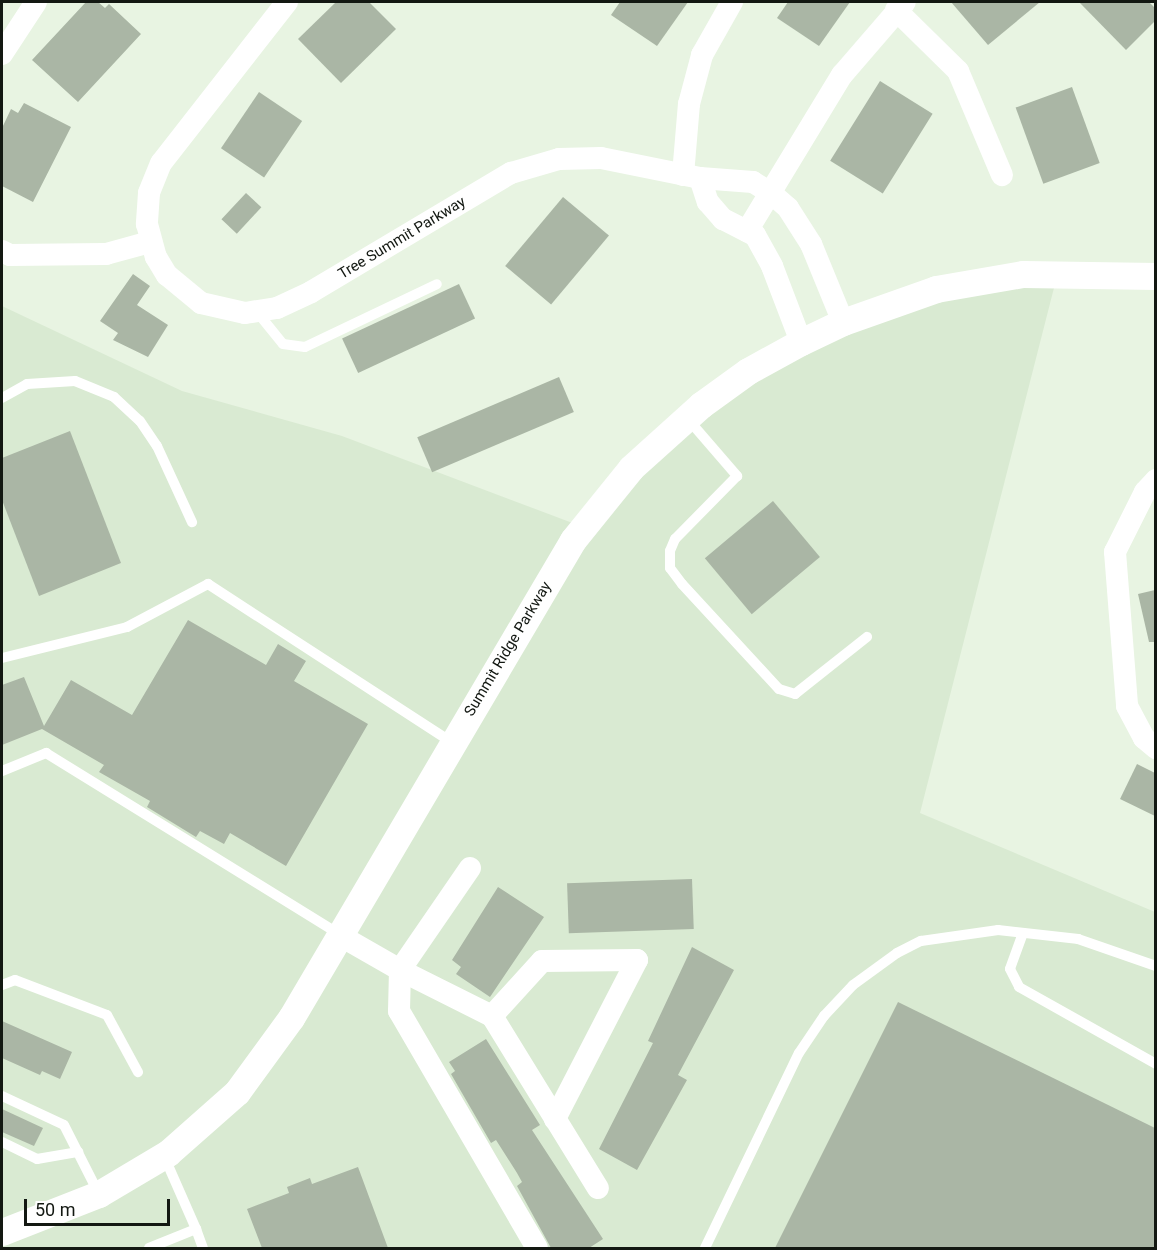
<!DOCTYPE html>
<style>
body{margin:0}
#map{position:relative;width:1157px;height:1250px;overflow:hidden;background:#e8f4e2;font-family:Roboto,sans-serif}
div>[style]{position:absolute}
[style*='--x']{left:calc(var(--x)*1px);top:calc(var(--y)*1px);width:calc(var(--w)*1px);rotate:calc(var(--a)*1deg)}
.built>*{inset:0;background:#d9ead2}
.building>*{inset:0;background:#aab6a5;transform-origin:0 0}
.service>*{height:10px;margin:-5px;padding:0 5px;transform-origin:5px;border-radius:5px;background:#fff}
.minor>*{height:22px;margin:-11px;padding:0 11px;transform-origin:11px;border-radius:11px;background:#fff}
.tertiary>*{height:27px;margin:-13.5px;padding:0 13.5px;transform-origin:13.5px;border-radius:13.5px;background:#fff}
span{translate:-50% -50%;white-space:nowrap;text-align:center;line-height:1.15;-webkit-text-stroke:4.5px #fff;paint-order:stroke}
.street-label{font-size:15px;color:#131812}
.frame{position:absolute;inset:0;border:3px solid #131812;pointer-events:none}
.scale{position:absolute;left:24px;top:1199px;width:146px;height:27px;box-sizing:border-box;border:3px solid #131812;border-top:0;padding-left:8px;font-size:18px;line-height:21px;white-space:nowrap;color:#131812;-webkit-text-stroke:4px #fff;paint-order:stroke}
</style>
<div id="map">
<div class="built">
<i style="clip-path:polygon(1056px 280px,920px 813px,1155px 912px,1155px 1248px,2px 1248px,2px 306px,182px 391px,342px 436px,591px 530px,665px 448px,738px 391px,805px 350px,935px 295px)"></i>
</div>
<div class="building">
<i style="clip-path:polygon(86px 2px,98px 2px,105px 8px,109px 4px,141px 34px,78px 102px,32px 60px)"></i>
<i style="clip-path:polygon(336px 2px,369px 2px,396px 29px,341px 83px,298px 39px)"></i>
<i style="clip-path:polygon(620px 2px,688px 2px,657px 46px,611px 15px)"></i>
<i style="clip-path:polygon(788px 2px,850px 2px,819px 46px,777px 18px)"></i>
<i style="clip-path:polygon(951px 2px,1040px 2px,988px 45px)"></i>
<i style="clip-path:polygon(1079px 2px,1149px 2px,1155px 8px,1155px 21px,1126px 50px)"></i>
<i style="left:880px;top:81px;width:62px;height:94px;rotate:32deg"></i>
<i style="left:1072px;top:87px;width:81px;height:60px;rotate:70deg"></i>
<i style="left:259px;top:92px;width:52px;height:68px;rotate:34deg"></i>
<i style="clip-path:polygon(24px 103px,71px 127px,33px 202px,2px 186px,2px 128px,11px 109px,18px 113px)"></i>
<i style="left:246px;top:193px;width:21px;height:36px;rotate:43deg"></i>
<i style="left:563px;top:197px;width:60px;height:90px;rotate:40deg"></i>
<i style="clip-path:polygon(133px 274px,150px 286px,137px 305px,168px 325px,148px 357px,113px 340px,118px 333px,100px 321px)"></i>
<i style="left:459px;top:284px;width:38px;height:129px;rotate:65deg"></i>
<i style="left:559px;top:377px;width:38px;height:154px;rotate:67deg"></i>
<i style="clip-path:polygon(70px 431px,121px 563px,39px 596px,2px 500px,2px 458px)"></i>
<i style="left:773px;top:501px;width:73px;height:89px;rotate:50deg"></i>
<i style="clip-path:polygon(1155px 590px,1155px 642px,1149px 642px,1138px 594px)"></i>
<i style="clip-path:polygon(188px 620px,266px 665px,278px 644px,306px 661px,294px 681px,368px 724px,286px 866px,230px 833px,224px 844px,200px 831px,196px 837px,147px 807px,150px 801px,99px 772px,104px 765px,42px 729px,2px 745px,2px 685px,24px 677px,44px 726px,71px 680px,132px 715px)"></i>
<i style="clip-path:polygon(1137px 764px,1155px 773px,1155px 816px,1120px 799px)"></i>
<i style="left:692px;top:879px;width:50px;height:125px;rotate:88deg"></i>
<i style="clip-path:polygon(498px 887px,544px 917px,490px 997px,456px 974px,461px 967px,452px 960px)"></i>
<i style="clip-path:polygon(692px 947px,734px 970px,678px 1075px,687px 1080px,637px 1170px,599px 1149px,653px 1043px,648px 1041px)"></i>
<i style="clip-path:polygon(898px 1002px,1155px 1128px,1155px 1248px,775px 1248px)"></i>
<i style="clip-path:polygon(2px 1021px,72px 1052px,60px 1079px,42px 1071px,40px 1075px,2px 1058px)"></i>
<i style="clip-path:polygon(486px 1039px,540px 1125px,532px 1130px,603px 1239px,589px 1248px,551px 1248px,517px 1186px,522px 1182px,517px 1173px,496px 1140px,491px 1143px,451px 1074px,455px 1071px,449px 1062px)"></i>
<i style="clip-path:polygon(2px 1109px,43px 1128px,34px 1146px,2px 1132px)"></i>
<i style="clip-path:polygon(358px 1167px,388px 1248px,262px 1248px,247px 1209px,289px 1193px,287px 1187px,310px 1178px,312px 1184px)"></i>
</div>
<div class="service">
<i style="--x:257;--y:312;--w:41;--a:50.9"></i>
<i style="--x:283;--y:344;--w:22;--a:8"></i>
<i style="--x:305;--y:347;--w:146;--a:-25.5"></i>
<i style="--x:2;--y:398;--w:29;--a:-29"></i>
<i style="--x:27;--y:384;--w:48;--a:-3.6"></i>
<i style="--x:75;--y:381;--w:42;--a:22.3"></i>
<i style="--x:114;--y:397;--w:35;--a:43"></i>
<i style="--x:140;--y:421;--w:30;--a:56"></i>
<i style="--x:157;--y:446;--w:84;--a:65.3"></i>
<i style="--x:687;--y:418;--w:77;--a:49.2"></i>
<i style="--x:737;--y:476;--w:88;--a:134.5"></i>
<i style="--x:675;--y:539;--w:13;--a:113"></i>
<i style="--x:670;--y:551;--w:17;--a:90"></i>
<i style="--x:670;--y:568;--w:20;--a:53"></i>
<i style="--x:682;--y:584;--w:143;--a:47.3"></i>
<i style="--x:779;--y:689;--w:17;--a:17"></i>
<i style="--x:795;--y:694;--w:92;--a:-38.4"></i>
<i style="--x:2;--y:658;--w:129;--a:-13.9"></i>
<i style="--x:127;--y:627;--w:92;--a:-28"></i>
<i style="--x:208;--y:584;--w:292;--a:33"></i>
<i style="--x:2;--y:771;--w:48;--a:-22.2"></i>
<i style="--x:46;--y:753;--w:344;--a:31.7"></i>
<i style="--x:1023;--y:933;--w:38;--a:110"></i>
<i style="--x:1010;--y:969;--w:20;--a:63"></i>
<i style="--x:1019;--y:987;--w:157;--a:29.3"></i>
<i style="--x:2;--y:985;--w:14;--a:-21"></i>
<i style="--x:15;--y:980;--w:98;--a:20.8"></i>
<i style="--x:107;--y:1015;--w:65;--a:61.5"></i>
<i style="--x:2;--y:1096;--w:68;--a:25.1"></i>
<i style="--x:64;--y:1125;--w:77;--a:63.1"></i>
<i style="--x:2;--y:1142;--w:39;--a:26"></i>
<i style="--x:37;--y:1159;--w:42;--a:-9.7"></i>
<i style="--x:164;--y:1156;--w:80;--a:66.3"></i>
<i style="--x:149;--y:1248;--w:51;--a:-22"></i>
<i style="--x:196;--y:1229;--w:20;--a:70"></i>
<i style="--x:705;--y:1248;--w:216;--a:-64.3"></i>
<i style="--x:799;--y:1053;--w:45;--a:-56"></i>
<i style="--x:824;--y:1016;--w:42;--a:-46.9"></i>
<i style="--x:853;--y:985;--w:54;--a:-36"></i>
<i style="--x:897;--y:953;--w:27;--a:-27"></i>
<i style="--x:921;--y:941;--w:78;--a:-8.1"></i>
<i style="--x:998;--y:930;--w:81;--a:6.4"></i>
<i style="--x:1078;--y:939;--w:83;--a:19.1"></i>
</div>
<div class="minor">
<i style="--x:287;--y:2;--w:204;--a:128"></i>
<i style="--x:161;--y:163;--w:32;--a:112"></i>
<i style="--x:149;--y:193;--w:31;--a:94"></i>
<i style="--x:147;--y:224;--w:34;--a:75"></i>
<i style="--x:156;--y:257;--w:21;--a:59"></i>
<i style="--x:167;--y:275;--w:44;--a:39.5"></i>
<i style="--x:201;--y:303;--w:45;--a:12.8"></i>
<i style="--x:245;--y:313;--w:32;--a:-9"></i>
<i style="--x:277;--y:308;--w:38;--a:-25"></i>
<i style="--x:311;--y:292;--w:233;--a:-30.8"></i>
<i style="--x:511;--y:173;--w:50;--a:-16.3"></i>
<i style="--x:559;--y:159;--w:42;--a:-1.4"></i>
<i style="--x:601;--y:158;--w:101;--a:11.4"></i>
<i style="--x:700;--y:178;--w:53;--a:4.3"></i>
<i style="--x:753;--y:182;--w:22;--a:32"></i>
<i style="--x:772;--y:194;--w:21;--a:41"></i>
<i style="--x:788;--y:208;--w:43;--a:57.4"></i>
<i style="--x:811;--y:244;--w:84;--a:67.7"></i>
<i style="--x:896;--y:10;--w:87;--a:44.5"></i>
<i style="--x:958;--y:71;--w:113;--a:67.1"></i>
<i style="--x:2;--y:54;--w:62;--a:-56.8"></i>
<i style="--x:683;--y:175;--w:71;--a:-85.2"></i>
<i style="--x:689;--y:104;--w:51;--a:-75.1"></i>
<i style="--x:702;--y:55;--w:61;--a:-60.5"></i>
<i style="--x:700;--y:178;--w:25;--a:72"></i>
<i style="--x:708;--y:202;--w:23;--a:49"></i>
<i style="--x:723;--y:219;--w:36;--a:27"></i>
<i style="--x:755;--y:235;--w:35;--a:61"></i>
<i style="--x:772;--y:266;--w:81;--a:69.1"></i>
<i style="--x:747;--y:231;--w:183;--a:-58.7"></i>
<i style="--x:842;--y:75;--w:96;--a:-49.2"></i>
<i style="--x:2;--y:251;--w:9;--a:27"></i>
<i style="--x:10;--y:255;--w:96;--a:-0.6"></i>
<i style="--x:106;--y:254;--w:46;--a:-15.3"></i>
<i style="--x:1156;--y:480;--w:16;--a:133"></i>
<i style="--x:1145;--y:492;--w:67;--a:116.6"></i>
<i style="--x:1115;--y:552;--w:154;--a:85.5"></i>
<i style="--x:1127;--y:706;--w:36;--a:62"></i>
<i style="--x:1144;--y:738;--w:16;--a:40"></i>
<i style="--x:470;--y:868;--w:124;--a:124.5"></i>
<i style="--x:400;--y:970;--w:103;--a:26.6"></i>
<i style="--x:492;--y:1016;--w:202;--a:58.4"></i>
<i style="--x:339;--y:935;--w:70;--a:29.8"></i>
<i style="--x:400;--y:970;--w:41;--a:91.4"></i>
<i style="--x:399;--y:1011;--w:274;--a:59.8"></i>
<i style="--x:492;--y:1016;--w:74;--a:-47.7"></i>
<i style="--x:542;--y:961;--w:95;--a:-0.6"></i>
<i style="--x:637;--y:960;--w:179;--a:117.3"></i>
</div>
<div class="tertiary">
<i style="--x:2;--y:1232;--w:104;--a:-21.4"></i>
<i style="--x:99;--y:1194;--w:80;--a:-30.7"></i>
<i style="--x:168;--y:1153;--w:92;--a:-41.5"></i>
<i style="--x:237;--y:1092;--w:92;--a:-53.9"></i>
<i style="--x:291;--y:1018;--w:555;--a:-59.46"></i>
<i style="--x:573;--y:540;--w:92;--a:-51.1"></i>
<i style="--x:631;--y:468;--w:94;--a:-42"></i>
<i style="--x:701;--y:405;--w:58;--a:-35.9"></i>
<i style="--x:748;--y:371;--w:60;--a:-28.7"></i>
<i style="--x:801;--y:342;--w:47;--a:-25.5"></i>
<i style="--x:843;--y:322;--w:99;--a:-19.5"></i>
<i style="--x:936;--y:289;--w:88;--a:-9.8"></i>
<i style="--x:1023;--y:274;--w:133;--a:0.9"></i>
</div>
<div class="street-label">
<span style="left:402px;top:238px;rotate:-31deg">Tree Summit Parkway</span>
<span style="left:508px;top:649px;rotate:-59deg">Summit Ridge Parkway</span>
</div>
<div class="frame"></div>
<div class="scale">50 m</div>
</div>
